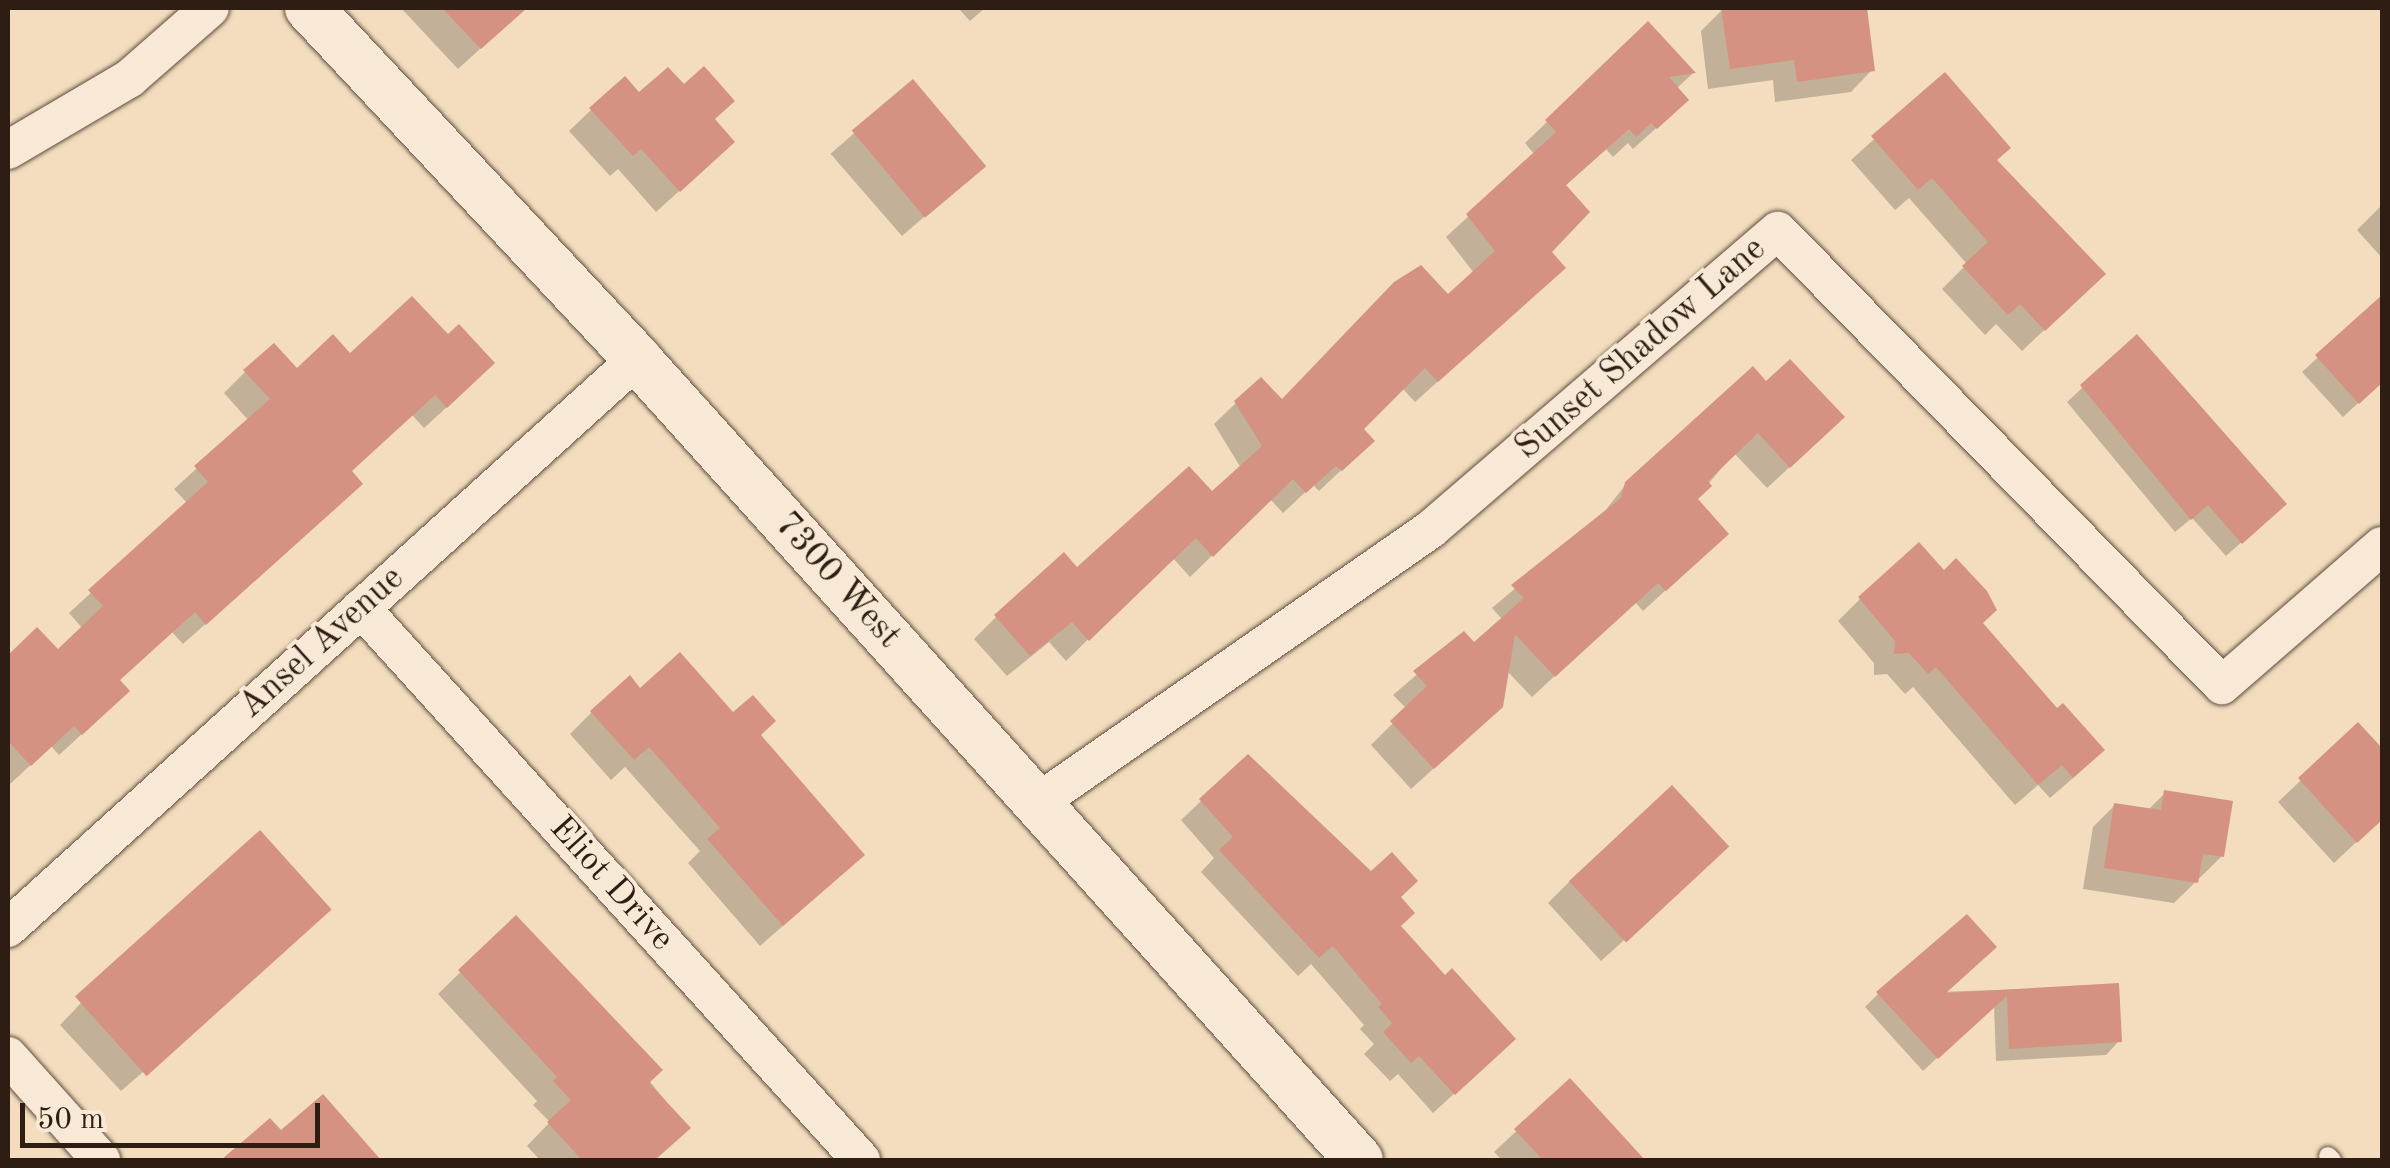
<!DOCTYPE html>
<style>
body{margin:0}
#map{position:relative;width:2390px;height:1168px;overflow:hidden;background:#f3ddbe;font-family:"Old Standard TT",serif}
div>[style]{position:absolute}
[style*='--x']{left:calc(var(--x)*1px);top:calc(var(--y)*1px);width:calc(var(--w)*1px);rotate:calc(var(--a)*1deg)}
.shadow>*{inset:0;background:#0003;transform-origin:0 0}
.building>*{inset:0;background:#d59282;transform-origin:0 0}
.roads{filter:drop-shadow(0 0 2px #5f4d3d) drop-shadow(0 0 2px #5f4d3d)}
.service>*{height:18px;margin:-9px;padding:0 9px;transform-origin:9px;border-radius:9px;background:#f7e9d5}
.minor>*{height:38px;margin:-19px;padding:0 19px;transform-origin:19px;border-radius:19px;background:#f7e9d5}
.tertiary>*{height:48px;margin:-24px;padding:0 24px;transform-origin:24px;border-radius:24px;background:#f7e9d5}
span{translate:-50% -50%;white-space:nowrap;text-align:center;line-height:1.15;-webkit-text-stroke:8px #f7e9d5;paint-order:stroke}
.street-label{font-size:35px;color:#2e1d12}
.frame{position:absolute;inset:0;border:10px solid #2e1d12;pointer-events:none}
.scale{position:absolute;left:20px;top:1103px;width:300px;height:45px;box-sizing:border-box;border:5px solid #2e1d12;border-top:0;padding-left:12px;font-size:30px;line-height:35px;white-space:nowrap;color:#2e1d12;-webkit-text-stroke:8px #f7e9d5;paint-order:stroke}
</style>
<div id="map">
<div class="shadow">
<i style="clip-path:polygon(401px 8px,525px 8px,458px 69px)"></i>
<i style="clip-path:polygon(958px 8px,985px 8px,970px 21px)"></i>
<i style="clip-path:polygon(1864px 8px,1872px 70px,1851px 92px,1775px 102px,1773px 80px,1708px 89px,1701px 31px,1722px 10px)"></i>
<i style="clip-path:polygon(1648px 25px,1693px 73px,1676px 89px,1664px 121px,1633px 149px,1628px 143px,1613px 157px,1606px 149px,1564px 187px,1541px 289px,1415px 402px,1402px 388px,1361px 429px,1350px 462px,1319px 491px,1313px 485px,1283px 513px,1270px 499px,1190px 577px,1172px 557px,1066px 661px,1049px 642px,1007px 676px,974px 639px,996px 617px,1212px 494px,1241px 468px,1214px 424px,1236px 403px,1281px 403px,1447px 297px,1474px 273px,1446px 237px,1535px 155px,1525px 143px)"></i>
<i style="clip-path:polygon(1945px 75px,2080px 296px,2022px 351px,1996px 324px,1985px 335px,1942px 289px,1967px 264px,1909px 198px,1895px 210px,1851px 160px)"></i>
<i style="left:912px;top:83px;width:109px;height:108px;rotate:49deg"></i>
<i style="clip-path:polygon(639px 96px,712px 120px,710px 163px,656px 212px,618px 169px,610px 176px,569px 131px,591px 110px)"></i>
<i style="clip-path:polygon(2382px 205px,2382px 258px,2357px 230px)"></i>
<i style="clip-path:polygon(2382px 299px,2382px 381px,2343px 417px,2302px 372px)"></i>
<i style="clip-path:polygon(2136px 338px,2269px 518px,2226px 556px,2192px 518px,2175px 532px,2067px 402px)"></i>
<i style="clip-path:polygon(350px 357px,471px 385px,424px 428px,412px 415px,350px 472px,339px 505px,183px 644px,172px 632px,117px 681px,105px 713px,59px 755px,51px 746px,8px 786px,8px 659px,37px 631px,58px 653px,83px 629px,69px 613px,188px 504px,174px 489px,249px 421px,224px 393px,245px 372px,297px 371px)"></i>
<i style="clip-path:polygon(1753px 370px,1820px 439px,1767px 488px,1734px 453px,1695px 500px,1704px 555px,1643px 611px,1635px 602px,1532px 697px,1506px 670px,1477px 729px,1411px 789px,1371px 745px,1407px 709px,1393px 695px,1464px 634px,1474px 646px,1503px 620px,1492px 608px,1601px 516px,1627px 483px)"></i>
<i style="clip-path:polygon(1860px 599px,1980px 624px,2080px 772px,2050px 798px,2038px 785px,2015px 805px,1913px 687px,1905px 694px,1887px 674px,1874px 675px,1874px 663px,1838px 621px)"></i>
<i style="clip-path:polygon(640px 691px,733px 715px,758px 736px,840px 876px,760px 946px,688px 863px,700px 851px,625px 767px,611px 780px,570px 734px,592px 712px)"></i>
<i style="clip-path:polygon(2358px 726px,2382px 752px,2382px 818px,2334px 863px,2278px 802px)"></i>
<i style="clip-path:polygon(2165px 793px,2222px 856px,2174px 903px,2083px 889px,2093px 827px,2115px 805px,2147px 811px)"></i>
<i style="clip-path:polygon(1201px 801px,1398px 898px,1398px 927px,1445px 979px,1493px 1058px,1433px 1113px,1398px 1074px,1390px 1081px,1364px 1054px,1374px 1044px,1360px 1029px,1364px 1025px,1311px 964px,1298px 976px,1201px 872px,1214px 858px,1181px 820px)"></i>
<i style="clip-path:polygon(1704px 868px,1601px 961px,1548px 903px,1570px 881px)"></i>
<i style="clip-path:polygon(516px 918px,687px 1127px,653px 1160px,540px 1160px,527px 1146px,550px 1122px,533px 1105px,537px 1101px,438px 994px)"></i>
<i style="clip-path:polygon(307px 930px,121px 1091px,60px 1025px,81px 1003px)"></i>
<i style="clip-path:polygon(2117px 986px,2119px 1041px,2106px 1055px,1996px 1061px,1994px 1005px,1923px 1071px,1865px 1007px,1878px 994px)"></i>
<i style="clip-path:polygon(1570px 1081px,1642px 1160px,1502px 1160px,1494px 1152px)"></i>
<i style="clip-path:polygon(322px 1097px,380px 1160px,226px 1160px,281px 1133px)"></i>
</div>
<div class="building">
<i style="clip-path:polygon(442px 8px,527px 8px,481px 49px)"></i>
<i style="clip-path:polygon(1721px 8px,1867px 8px,1875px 71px,1797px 82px,1794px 60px,1730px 69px)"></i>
<i style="clip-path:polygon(1648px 21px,1696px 73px,1669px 77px,1689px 100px,1657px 129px,1651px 123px,1636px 137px,1629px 129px,1566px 185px,1590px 212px,1552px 252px,1566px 268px,1438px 382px,1425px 368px,1364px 429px,1375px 441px,1342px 471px,1336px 466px,1306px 493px,1293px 479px,1213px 557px,1196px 538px,1089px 641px,1072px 622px,1030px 656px,994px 615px,1064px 552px,1077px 567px,1189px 466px,1212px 491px,1262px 446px,1234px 401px,1261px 377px,1282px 399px,1394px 282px,1421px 265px,1448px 294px,1495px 251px,1466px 214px,1556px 132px,1545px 120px)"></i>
<i style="clip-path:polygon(704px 66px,735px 101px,715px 119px,735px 142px,680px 192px,641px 149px,633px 156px,589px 108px,625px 76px,639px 92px,668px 67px,684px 84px)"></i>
<i style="clip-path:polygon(1945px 72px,2011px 148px,1997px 160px,2106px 274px,2045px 331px,2020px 304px,2008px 315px,1962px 266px,1988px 242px,1932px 178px,1918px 190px,1871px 136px)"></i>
<i style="left:913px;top:79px;width:114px;height:80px;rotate:50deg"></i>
<i style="clip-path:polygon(2382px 295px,2382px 383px,2359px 404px,2315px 355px)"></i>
<i style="clip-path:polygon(412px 296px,448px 334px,459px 324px,495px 363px,447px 408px,435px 395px,352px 471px,363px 484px,206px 625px,195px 612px,120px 680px,130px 691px,82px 735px,74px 726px,31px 766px,8px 741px,8px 655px,37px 627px,58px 649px,103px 606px,88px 590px,208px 482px,194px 466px,270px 399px,243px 370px,274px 343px,297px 368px,333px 334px,350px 353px)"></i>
<i style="clip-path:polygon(2137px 334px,2287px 504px,2242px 544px,2208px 505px,2191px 520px,2080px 385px)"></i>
<i style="clip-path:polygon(1790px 359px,1845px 417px,1790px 468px,1758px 433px,1708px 481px,1712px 486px,1698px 499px,1729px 534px,1666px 591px,1658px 583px,1555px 677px,1515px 634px,1503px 707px,1434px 769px,1390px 721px,1427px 686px,1413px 671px,1464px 631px,1474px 642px,1524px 598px,1511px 585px,1621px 498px,1625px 482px,1753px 366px,1766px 381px)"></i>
<i style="clip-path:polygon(1919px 542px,1944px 570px,1956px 558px,1987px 591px,1997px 610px,1983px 623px,2057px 708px,2063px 703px,2105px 750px,2073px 778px,2062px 765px,2038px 785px,1936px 667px,1928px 674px,1909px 653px,1894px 654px,1895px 641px,1858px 597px)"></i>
<i style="clip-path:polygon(680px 652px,733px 712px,753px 695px,776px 721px,761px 735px,865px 855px,783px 926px,707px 839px,720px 828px,649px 747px,634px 760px,590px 711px,630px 675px,640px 688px)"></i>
<i style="clip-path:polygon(2358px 722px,2382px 748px,2382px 820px,2357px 843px,2298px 778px)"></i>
<i style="clip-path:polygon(1248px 754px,1371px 871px,1392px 852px,1418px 881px,1401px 897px,1415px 913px,1401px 926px,1445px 975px,1452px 968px,1516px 1039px,1455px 1095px,1419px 1056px,1411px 1063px,1383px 1032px,1392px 1023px,1378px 1007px,1382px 1004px,1333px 946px,1319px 958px,1219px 850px,1233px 837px,1199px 799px)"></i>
<i style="left:1672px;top:785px;width:84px;height:141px;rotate:47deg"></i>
<i style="clip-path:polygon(2164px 790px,2233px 801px,2224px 857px,2203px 854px,2198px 883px,2104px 868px,2114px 803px,2161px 810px)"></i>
<i style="left:260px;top:830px;width:107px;height:249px;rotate:48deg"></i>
<i style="clip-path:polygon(1967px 914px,1997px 947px,1946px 993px,2119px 983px,2122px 1042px,2009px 1049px,2007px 996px,1938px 1059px,1876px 992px)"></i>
<i style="clip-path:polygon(516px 915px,663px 1070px,649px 1083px,691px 1128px,655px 1160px,582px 1160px,547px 1122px,571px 1100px,553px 1081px,557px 1077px,458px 970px)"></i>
<i style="clip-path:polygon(1570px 1078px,1645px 1160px,1543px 1160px,1514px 1129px)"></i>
<i style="clip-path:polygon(323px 1094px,381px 1160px,221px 1160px,270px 1118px,281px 1130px)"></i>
</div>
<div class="roads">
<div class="service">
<i style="--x:2328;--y:1156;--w:6;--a:45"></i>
</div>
<div class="minor">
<i style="--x:8;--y:150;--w:142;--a:-30.5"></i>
<i style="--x:130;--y:78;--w:106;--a:-41.2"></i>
<i style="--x:361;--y:608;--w:745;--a:47.83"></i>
<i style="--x:1037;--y:803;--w:480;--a:-34.8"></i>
<i style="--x:1431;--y:529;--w:457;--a:-40.7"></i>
<i style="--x:1778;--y:231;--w:635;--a:45.64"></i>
<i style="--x:2222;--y:685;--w:212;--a:-41"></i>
<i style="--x:8;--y:928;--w:848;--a:-42.13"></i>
<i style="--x:8;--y:1056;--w:140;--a:48.2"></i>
</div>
<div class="tertiary">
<i style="--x:309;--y:8;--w:480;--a:46.9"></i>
<i style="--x:637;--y:359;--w:1078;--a:47.97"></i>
</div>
</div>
<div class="street-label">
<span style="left:1641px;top:349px;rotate:-41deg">Sunset Shadow Lane</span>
<span style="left:837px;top:581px;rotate:48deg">7300 West</span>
<span style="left:322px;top:643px;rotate:-42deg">Ansel Avenue</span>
<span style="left:611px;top:884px;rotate:48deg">Eliot Drive</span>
</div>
<div class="frame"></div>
<div class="scale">50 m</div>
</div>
